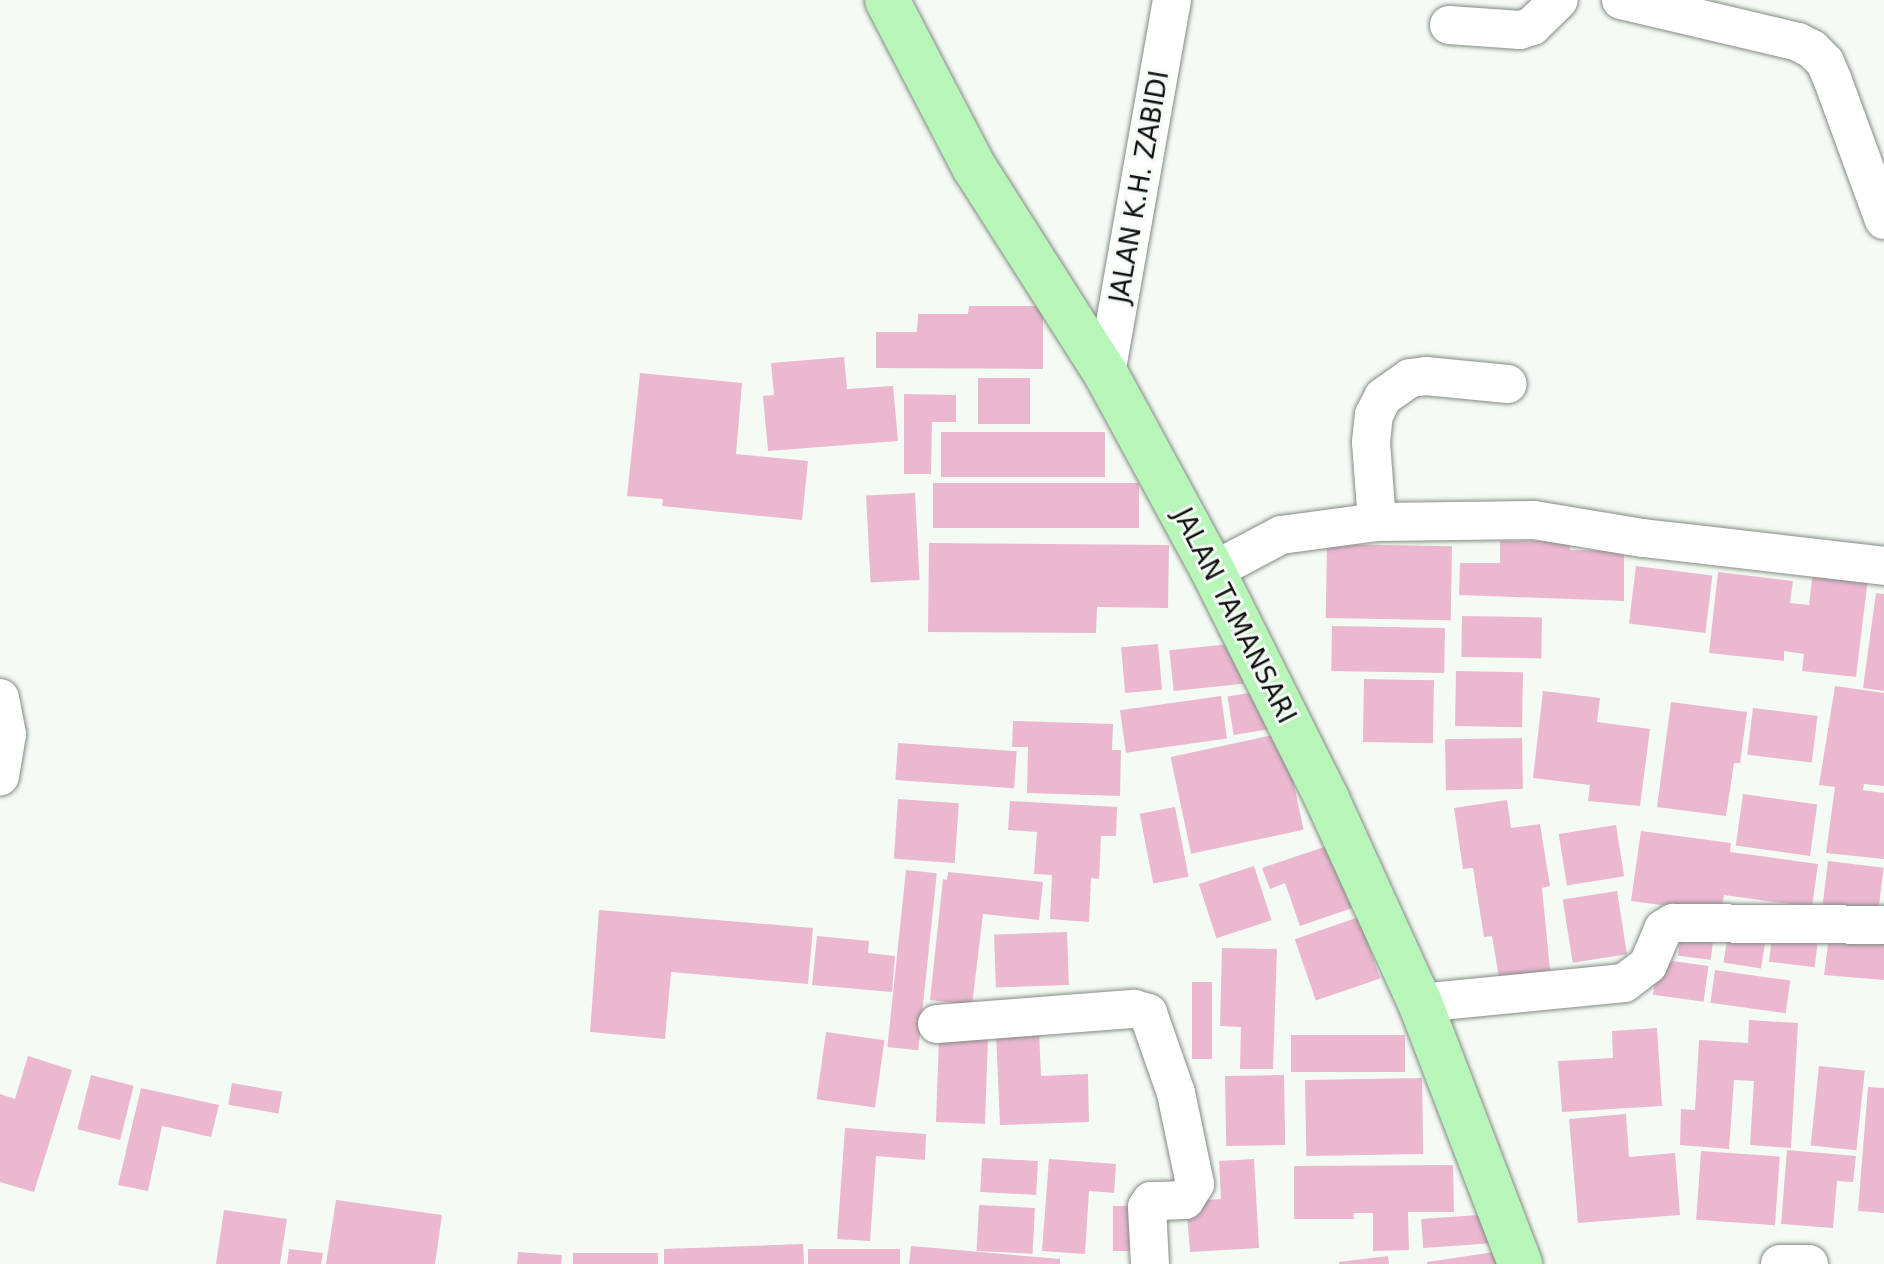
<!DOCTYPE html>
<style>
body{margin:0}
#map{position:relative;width:1884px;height:1264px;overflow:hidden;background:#f4fbf4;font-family:"DejaVu Sans",sans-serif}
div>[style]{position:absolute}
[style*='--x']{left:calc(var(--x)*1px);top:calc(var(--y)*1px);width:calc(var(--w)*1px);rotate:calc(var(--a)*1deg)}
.building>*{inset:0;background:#ebb8d0;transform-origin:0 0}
.roads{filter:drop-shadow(0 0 2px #848a84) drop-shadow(0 0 2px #848a84)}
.minor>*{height:38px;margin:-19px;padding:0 19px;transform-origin:19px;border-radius:19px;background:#fff}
.major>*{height:44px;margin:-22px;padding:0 22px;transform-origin:22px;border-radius:22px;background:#b7f5b9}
span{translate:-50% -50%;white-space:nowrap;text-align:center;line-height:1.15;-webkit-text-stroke:6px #f4fbf4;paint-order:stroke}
.street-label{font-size:26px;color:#0e110e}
</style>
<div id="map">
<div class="building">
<i style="clip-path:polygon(969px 306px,1043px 306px,1043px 369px,876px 368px,876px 332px,917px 332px,918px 314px,968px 314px)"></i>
<i style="clip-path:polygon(844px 357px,847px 389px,893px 386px,898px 441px,768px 451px,763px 396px,774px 395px,771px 363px)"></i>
<i style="clip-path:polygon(640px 373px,742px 383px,736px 454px,808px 461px,802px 520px,662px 506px,663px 499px,627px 496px)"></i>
<i style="left:978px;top:378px;width:52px;height:46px"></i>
<i style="clip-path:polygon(904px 394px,956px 395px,956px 422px,932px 422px,931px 474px,904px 474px)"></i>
<i style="left:1105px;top:432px;width:45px;height:164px;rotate:90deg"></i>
<i style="left:933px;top:483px;width:206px;height:45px"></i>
<i style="left:915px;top:493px;width:87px;height:49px;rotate:87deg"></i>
<i style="clip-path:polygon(1500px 541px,1570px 541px,1570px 550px,1624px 551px,1624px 601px,1459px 595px,1460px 563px,1500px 563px)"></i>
<i style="clip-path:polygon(929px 543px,1169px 545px,1168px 608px,1097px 607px,1096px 633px,928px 632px)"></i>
<i style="left:1327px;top:544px;width:125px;height:74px;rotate:1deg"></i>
<i style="left:1636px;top:566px;width:77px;height:58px;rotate:7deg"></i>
<i style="clip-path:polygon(1813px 571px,1868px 578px,1856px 677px,1802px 671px,1804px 654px,1784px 651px,1784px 661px,1709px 653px,1718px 572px,1793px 581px,1790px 603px,1809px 605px)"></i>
<i style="clip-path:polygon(1876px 593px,1884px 594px,1884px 691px,1863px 688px)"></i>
<i style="left:1462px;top:616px;width:80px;height:41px;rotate:1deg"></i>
<i style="left:1332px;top:626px;width:113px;height:45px;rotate:1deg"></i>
<i style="left:1239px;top:643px;width:41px;height:70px;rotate:84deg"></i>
<i style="left:1158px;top:644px;width:46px;height:37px;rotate:85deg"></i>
<i style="left:1456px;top:671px;width:67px;height:55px;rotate:1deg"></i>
<i style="left:1364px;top:679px;width:70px;height:63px;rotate:1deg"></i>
<i style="clip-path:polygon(1835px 686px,1884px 693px,1884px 786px,1864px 784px,1863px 790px,1884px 793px,1884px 859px,1826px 853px,1835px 787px,1819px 785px)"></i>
<i style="left:1268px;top:690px;width:39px;height:41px;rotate:81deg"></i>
<i style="clip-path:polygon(1543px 691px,1600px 698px,1597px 722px,1650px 729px,1640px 806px,1588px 801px,1590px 785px,1533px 778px)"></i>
<i style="left:1221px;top:696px;width:43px;height:102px;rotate:82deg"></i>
<i style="clip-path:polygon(1671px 702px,1747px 712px,1740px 763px,1734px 763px,1726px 816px,1657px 807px)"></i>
<i style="left:1753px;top:708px;width:65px;height:47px;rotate:7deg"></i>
<i style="clip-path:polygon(1013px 721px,1113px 724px,1112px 750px,1121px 750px,1120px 796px,1027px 793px,1028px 747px,1012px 747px)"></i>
<i style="left:1283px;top:733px;width:99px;height:115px;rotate:78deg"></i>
<i style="left:1522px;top:738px;width:51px;height:77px;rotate:89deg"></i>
<i style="left:898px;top:743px;width:119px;height:37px;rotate:4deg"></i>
<i style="left:1743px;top:794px;width:75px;height:52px;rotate:8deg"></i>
<i style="left:898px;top:799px;width:61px;height:60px;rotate:4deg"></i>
<i style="clip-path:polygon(1507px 800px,1511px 828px,1540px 824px,1550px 886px,1542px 888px,1550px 970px,1499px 978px,1492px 936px,1484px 937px,1473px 868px,1463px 869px,1454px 808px)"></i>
<i style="clip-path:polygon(1010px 801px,1117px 807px,1116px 836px,1101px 836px,1099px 879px,1091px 878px,1089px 922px,1050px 919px,1052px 875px,1034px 874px,1037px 832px,1008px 830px)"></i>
<i style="left:1175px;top:807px;width:71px;height:36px;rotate:79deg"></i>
<i style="left:1616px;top:825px;width:52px;height:58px;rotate:81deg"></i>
<i style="clip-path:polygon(1641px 831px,1731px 843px,1730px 852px,1818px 864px,1812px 907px,1724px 895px,1721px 913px,1631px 901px)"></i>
<i style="clip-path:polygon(1339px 842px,1361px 905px,1300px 926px,1285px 883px,1270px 889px,1262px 868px)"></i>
<i style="left:1828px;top:861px;width:56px;height:48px;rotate:7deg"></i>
<i style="left:1254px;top:866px;width:57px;height:58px;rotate:72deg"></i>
<i style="left:906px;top:870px;width:31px;height:178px;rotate:6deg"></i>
<i style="clip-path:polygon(948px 872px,1043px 882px,1039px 920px,983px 914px,972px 1005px,930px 1000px,943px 879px,947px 880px)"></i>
<i style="left:1617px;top:891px;width:64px;height:55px;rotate:81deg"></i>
<i style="clip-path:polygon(599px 910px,813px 928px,808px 984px,671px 972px,665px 1039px,590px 1032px)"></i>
<i style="left:1359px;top:917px;width:65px;height:68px;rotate:71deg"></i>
<i style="left:1729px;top:928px;width:38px;height:35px;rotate:9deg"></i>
<i style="left:1773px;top:929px;width:46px;height:33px;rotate:7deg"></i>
<i style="clip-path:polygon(1830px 930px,1884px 937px,1884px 980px,1824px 975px)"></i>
<i style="left:1681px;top:931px;width:33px;height:25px;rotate:7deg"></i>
<i style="left:1067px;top:932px;width:53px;height:73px;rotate:88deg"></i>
<i style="clip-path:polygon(817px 936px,869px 941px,868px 953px,895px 956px,892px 992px,812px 985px)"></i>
<i style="clip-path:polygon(1222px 948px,1277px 949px,1273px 1069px,1240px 1069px,1241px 1027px,1220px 1026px)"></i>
<i style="left:1658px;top:959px;width:51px;height:36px;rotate:8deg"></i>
<i style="left:1715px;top:970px;width:76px;height:33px;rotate:8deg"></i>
<i style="left:1192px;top:982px;width:20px;height:77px"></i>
<i style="clip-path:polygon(1749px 1020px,1798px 1023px,1791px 1148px,1750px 1145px,1754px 1081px,1734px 1080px,1729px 1149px,1680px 1145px,1681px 1109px,1695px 1110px,1699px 1040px,1748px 1043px)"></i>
<i style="clip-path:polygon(1657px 1028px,1662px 1106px,1562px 1112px,1558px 1061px,1613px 1058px,1612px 1031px)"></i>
<i style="clip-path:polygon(1039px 1030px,1041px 1076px,1088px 1074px,1089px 1122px,1000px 1125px,996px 1032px)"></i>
<i style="left:826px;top:1032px;width:59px;height:68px;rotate:8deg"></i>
<i style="left:1405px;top:1035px;width:37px;height:114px;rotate:90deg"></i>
<i style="left:939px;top:1036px;width:49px;height:86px;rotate:2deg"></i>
<i style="clip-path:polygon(28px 1056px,72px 1070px,34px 1192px,0 1182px,0 1094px,15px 1099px)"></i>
<i style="left:1819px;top:1066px;width:46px;height:80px;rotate:6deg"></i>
<i style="left:91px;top:1075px;width:44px;height:56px;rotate:14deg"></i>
<i style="left:1284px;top:1075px;width:70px;height:59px;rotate:89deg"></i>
<i style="left:1422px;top:1078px;width:76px;height:117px;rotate:89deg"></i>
<i style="left:232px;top:1083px;width:51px;height:22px;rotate:10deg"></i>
<i style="clip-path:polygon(1868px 1087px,1884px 1088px,1884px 1213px,1858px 1211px)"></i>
<i style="clip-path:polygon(141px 1088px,219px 1105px,211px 1137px,162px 1126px,148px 1191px,118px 1185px)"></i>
<i style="clip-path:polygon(1626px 1114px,1629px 1157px,1675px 1153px,1680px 1215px,1578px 1223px,1569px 1119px)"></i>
<i style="clip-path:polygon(845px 1128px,926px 1134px,925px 1160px,876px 1156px,870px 1241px,837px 1239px)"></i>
<i style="clip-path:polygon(1787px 1150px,1856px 1156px,1853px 1182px,1837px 1181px,1833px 1228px,1781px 1224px)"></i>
<i style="left:1701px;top:1151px;width:79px;height:69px;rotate:4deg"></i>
<i style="left:982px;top:1158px;width:56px;height:34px;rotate:3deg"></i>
<i style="clip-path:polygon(1049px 1159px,1116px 1164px,1114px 1193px,1089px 1191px,1085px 1254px,1042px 1251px)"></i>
<i style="clip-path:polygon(1254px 1159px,1259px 1248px,1190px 1252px,1186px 1201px,1221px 1199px,1219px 1161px)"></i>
<i style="clip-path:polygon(1453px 1165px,1454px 1212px,1408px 1212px,1409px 1250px,1373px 1251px,1373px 1213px,1354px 1213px,1354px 1219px,1294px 1219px,1294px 1166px)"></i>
<i style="clip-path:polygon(336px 1200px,442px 1215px,435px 1264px,326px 1264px)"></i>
<i style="left:979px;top:1205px;width:56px;height:46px;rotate:3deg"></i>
<i style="left:1113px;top:1206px;width:30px;height:45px"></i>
<i style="clip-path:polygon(224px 1210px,287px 1219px,280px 1264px,216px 1264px)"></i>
<i style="left:1493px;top:1214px;width:29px;height:72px;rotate:86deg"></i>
<i style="clip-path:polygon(803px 1244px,804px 1264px,664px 1264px,664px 1249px)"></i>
<i style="clip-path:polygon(911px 1246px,1060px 1259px,1060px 1264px,909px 1264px)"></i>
<i style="clip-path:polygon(289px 1249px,323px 1253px,321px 1264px,287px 1264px)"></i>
<i style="left:900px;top:1249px;width:15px;height:92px;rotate:90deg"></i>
<i style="clip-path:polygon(1508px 1250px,1510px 1264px,1427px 1264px,1427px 1262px)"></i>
<i style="clip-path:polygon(518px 1252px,562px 1255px,561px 1264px,517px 1264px)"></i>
<i style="left:573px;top:1253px;width:85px;height:11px"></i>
<i style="clip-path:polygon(1388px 1256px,1389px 1264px,1339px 1264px,1339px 1262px)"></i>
</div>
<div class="roads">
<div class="minor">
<i style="--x:1621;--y:0;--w:182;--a:13.3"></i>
<i style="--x:1798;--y:42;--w:16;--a:27"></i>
<i style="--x:1812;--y:49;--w:18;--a:45"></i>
<i style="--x:1825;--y:62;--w:21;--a:67"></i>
<i style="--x:1833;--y:81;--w:148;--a:69.9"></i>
<i style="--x:1449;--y:25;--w:71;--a:4"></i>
<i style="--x:1520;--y:30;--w:13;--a:-18"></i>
<i style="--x:1532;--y:26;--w:37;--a:-44"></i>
<i style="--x:1106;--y:374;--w:380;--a:-80"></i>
<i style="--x:1377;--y:522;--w:80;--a:-94.3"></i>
<i style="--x:1371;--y:442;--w:27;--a:-84"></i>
<i style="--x:1374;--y:415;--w:20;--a:-63"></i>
<i style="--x:1383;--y:397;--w:33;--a:-35"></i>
<i style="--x:1410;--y:378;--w:16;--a:-7"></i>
<i style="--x:1426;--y:376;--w:82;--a:5.6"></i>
<i style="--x:1213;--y:571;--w:77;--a:-27.9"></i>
<i style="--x:1281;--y:535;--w:97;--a:-7.7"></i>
<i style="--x:1377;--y:522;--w:157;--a:-0.7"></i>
<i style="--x:1534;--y:520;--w:110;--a:9.4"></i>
<i style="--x:1643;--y:538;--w:243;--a:6.6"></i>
<i style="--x:0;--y:698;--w:37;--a:79"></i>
<i style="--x:7;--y:734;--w:43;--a:99.5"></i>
<i style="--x:1420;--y:1003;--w:205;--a:-5.6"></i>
<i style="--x:1624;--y:983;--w:30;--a:-37"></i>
<i style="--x:1648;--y:965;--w:39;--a:-67"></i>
<i style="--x:1663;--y:929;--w:12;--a:-31"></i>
<i style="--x:1673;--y:923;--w:211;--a:0.5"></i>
<i style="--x:937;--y:1024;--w:198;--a:-4.4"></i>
<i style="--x:1134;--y:1009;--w:15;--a:16"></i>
<i style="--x:1148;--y:1013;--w:85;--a:70.7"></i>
<i style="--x:1176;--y:1093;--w:93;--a:78.2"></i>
<i style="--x:1195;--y:1184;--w:19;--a:122"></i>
<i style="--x:1185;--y:1200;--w:34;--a:178"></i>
<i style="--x:1151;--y:1201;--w:7;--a:124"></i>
<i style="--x:1147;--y:1207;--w:57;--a:87"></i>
<i style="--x:1780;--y:1264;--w:29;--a:0"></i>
</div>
<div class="major">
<i style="--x:887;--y:0;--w:188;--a:62.5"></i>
<i style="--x:974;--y:167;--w:246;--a:57.5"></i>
<i style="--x:1106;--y:374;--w:224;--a:61.5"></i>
<i style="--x:1213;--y:571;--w:255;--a:63.4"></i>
<i style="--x:1327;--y:799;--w:224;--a:65.5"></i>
<i style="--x:1420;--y:1003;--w:280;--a:69"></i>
</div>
</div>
<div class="street-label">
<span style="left:1140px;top:187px;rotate:-80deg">JALAN K.H. ZABIDI</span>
<span style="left:1234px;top:616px;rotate:63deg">JALAN TAMANSARI</span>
</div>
</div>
